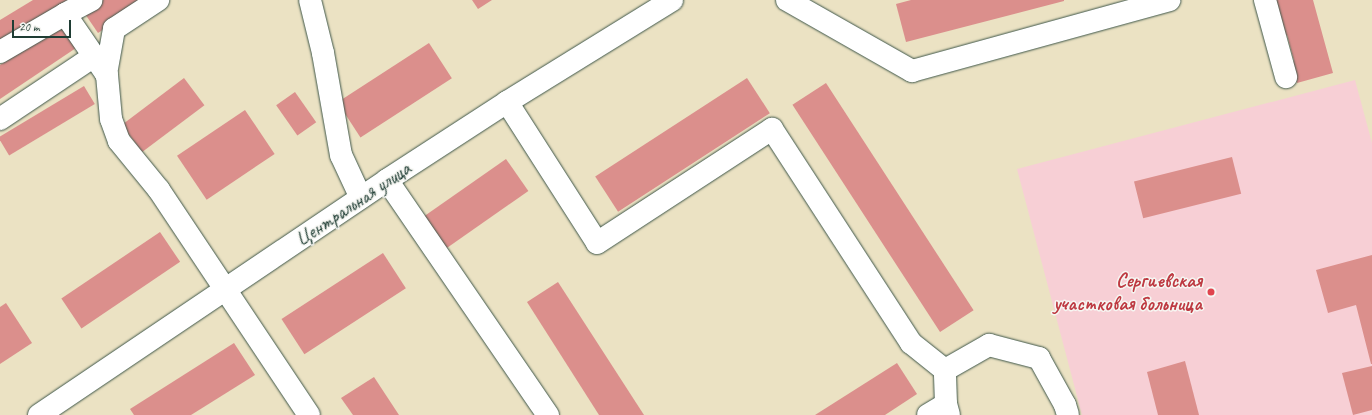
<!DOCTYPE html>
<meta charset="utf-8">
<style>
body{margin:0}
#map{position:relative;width:1372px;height:415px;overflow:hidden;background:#ebe2c3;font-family:Caveat,sans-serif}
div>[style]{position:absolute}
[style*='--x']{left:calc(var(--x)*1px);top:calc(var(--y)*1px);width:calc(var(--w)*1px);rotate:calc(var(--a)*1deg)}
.built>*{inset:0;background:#f7cfd5}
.building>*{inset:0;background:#db8f8c;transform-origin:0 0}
.roads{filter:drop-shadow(0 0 1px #3e5649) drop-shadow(0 0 1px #3e5649)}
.minor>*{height:22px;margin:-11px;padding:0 11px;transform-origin:11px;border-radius:11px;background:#fff}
.dots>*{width:11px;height:11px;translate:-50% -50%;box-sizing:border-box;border:2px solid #f6f6f2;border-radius:50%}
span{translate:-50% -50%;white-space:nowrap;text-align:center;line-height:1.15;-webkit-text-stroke:3px #f6f6f2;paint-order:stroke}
.street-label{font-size:20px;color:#1f3d34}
.health-label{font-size:20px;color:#be3a42;font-weight:700}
.right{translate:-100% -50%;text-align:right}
.scale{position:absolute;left:12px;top:20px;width:59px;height:18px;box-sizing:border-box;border:2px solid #1f3d34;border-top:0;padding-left:5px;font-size:12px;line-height:14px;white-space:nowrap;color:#1f3d34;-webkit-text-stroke:3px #f6f6f2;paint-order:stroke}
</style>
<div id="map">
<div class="built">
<i style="clip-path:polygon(1355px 80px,1372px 143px,1372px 415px,1082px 415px,1017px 169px)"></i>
</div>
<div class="building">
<i style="clip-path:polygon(33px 0,70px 0,0 42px,0 20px)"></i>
<i style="clip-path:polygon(94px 0,148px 0,98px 33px,81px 8px)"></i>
<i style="clip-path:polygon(472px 0,492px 0,478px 9px)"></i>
<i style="clip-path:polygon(911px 0,1064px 0,1064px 1px,906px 42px,896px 4px)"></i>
<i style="clip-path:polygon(1274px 0,1313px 0,1333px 73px,1297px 83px,1291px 62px,1294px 61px,1287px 35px,1284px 36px)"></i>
<i style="clip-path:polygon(61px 25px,76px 48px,0 99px,0 65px)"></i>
<i style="left:429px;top:43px;width:42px;height:109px;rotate:57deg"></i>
<i style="left:184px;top:78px;width:34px;height:78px;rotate:53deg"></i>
<i style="left:747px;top:78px;width:42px;height:181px;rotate:57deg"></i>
<i style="left:826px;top:83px;width:271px;height:40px;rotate:57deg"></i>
<i style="left:84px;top:86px;width:21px;height:100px;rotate:59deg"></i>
<i style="left:295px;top:92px;width:37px;height:23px;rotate:55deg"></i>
<i style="left:245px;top:110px;width:53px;height:82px;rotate:56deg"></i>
<i style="left:1232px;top:157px;width:38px;height:101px;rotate:76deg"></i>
<i style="left:506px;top:159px;width:39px;height:103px;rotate:55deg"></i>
<i style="left:160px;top:232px;width:36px;height:119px;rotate:56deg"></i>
<i style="left:383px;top:253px;width:42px;height:121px;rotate:57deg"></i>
<i style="clip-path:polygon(1372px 255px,1372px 364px,1371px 364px,1356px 305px,1328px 313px,1316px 270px)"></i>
<i style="clip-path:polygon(558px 282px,644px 415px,599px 415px,527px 302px)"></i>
<i style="clip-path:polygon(6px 303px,32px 343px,0 364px,0 307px)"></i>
<i style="clip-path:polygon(234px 343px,255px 375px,191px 415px,134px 415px,130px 409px)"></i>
<i style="clip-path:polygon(1185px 361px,1199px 415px,1158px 415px,1147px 372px)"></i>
<i style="clip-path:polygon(897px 363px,917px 394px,885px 415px,815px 415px)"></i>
<i style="clip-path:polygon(1372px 366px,1372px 410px,1353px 415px,1342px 373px)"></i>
<i style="clip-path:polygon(374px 377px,399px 415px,353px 415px,341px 398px)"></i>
</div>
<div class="roads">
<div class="minor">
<i style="--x:310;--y:0;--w:55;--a:76.2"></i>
<i style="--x:323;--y:53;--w:104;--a:80"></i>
<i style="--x:341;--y:155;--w:47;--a:65.1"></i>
<i style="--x:787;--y:0;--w:144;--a:29.6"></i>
<i style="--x:912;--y:71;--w:267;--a:-15.4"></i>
<i style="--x:1265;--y:0;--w:80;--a:74.7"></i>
<i style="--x:65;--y:14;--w:30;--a:-28"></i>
<i style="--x:0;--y:52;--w:75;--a:-30.3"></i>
<i style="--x:65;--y:14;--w:74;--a:55.5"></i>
<i style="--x:107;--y:75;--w:44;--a:84.8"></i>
<i style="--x:111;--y:119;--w:23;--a:70"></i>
<i style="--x:119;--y:141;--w:63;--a:50.8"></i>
<i style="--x:159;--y:190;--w:270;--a:56.3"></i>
<i style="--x:106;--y:74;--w:46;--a:-79.9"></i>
<i style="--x:114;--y:29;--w:53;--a:-33.4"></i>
<i style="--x:507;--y:102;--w:167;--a:57.4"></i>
<i style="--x:597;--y:243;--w:209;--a:-33.1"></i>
<i style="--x:772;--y:129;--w:255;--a:57"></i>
<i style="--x:911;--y:343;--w:43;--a:38.5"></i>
<i style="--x:0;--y:119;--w:113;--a:-33.8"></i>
<i style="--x:387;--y:180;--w:285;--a:55.6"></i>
<i style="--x:39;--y:415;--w:420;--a:-34"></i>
<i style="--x:387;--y:180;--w:143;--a:-33"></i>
<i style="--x:507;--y:102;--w:194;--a:-31.7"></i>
<i style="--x:928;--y:415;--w:21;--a:-31"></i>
<i style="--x:949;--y:415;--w:11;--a:-105"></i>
<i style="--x:946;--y:404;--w:34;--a:-92"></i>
<i style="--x:945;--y:370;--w:51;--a:-29.6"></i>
<i style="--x:989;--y:345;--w:52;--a:14.6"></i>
<i style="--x:1039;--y:358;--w:54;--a:61"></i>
<i style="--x:1065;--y:405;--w:10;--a:73"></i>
</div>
</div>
<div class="dots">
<i style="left:1211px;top:292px;background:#e0444e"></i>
</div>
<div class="street-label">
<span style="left:353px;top:204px;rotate:-34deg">Центральная улица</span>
</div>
<div class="health-label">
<span class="right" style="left:1202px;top:292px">Сергиевская<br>участковая больница</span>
</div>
<div class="scale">20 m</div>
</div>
